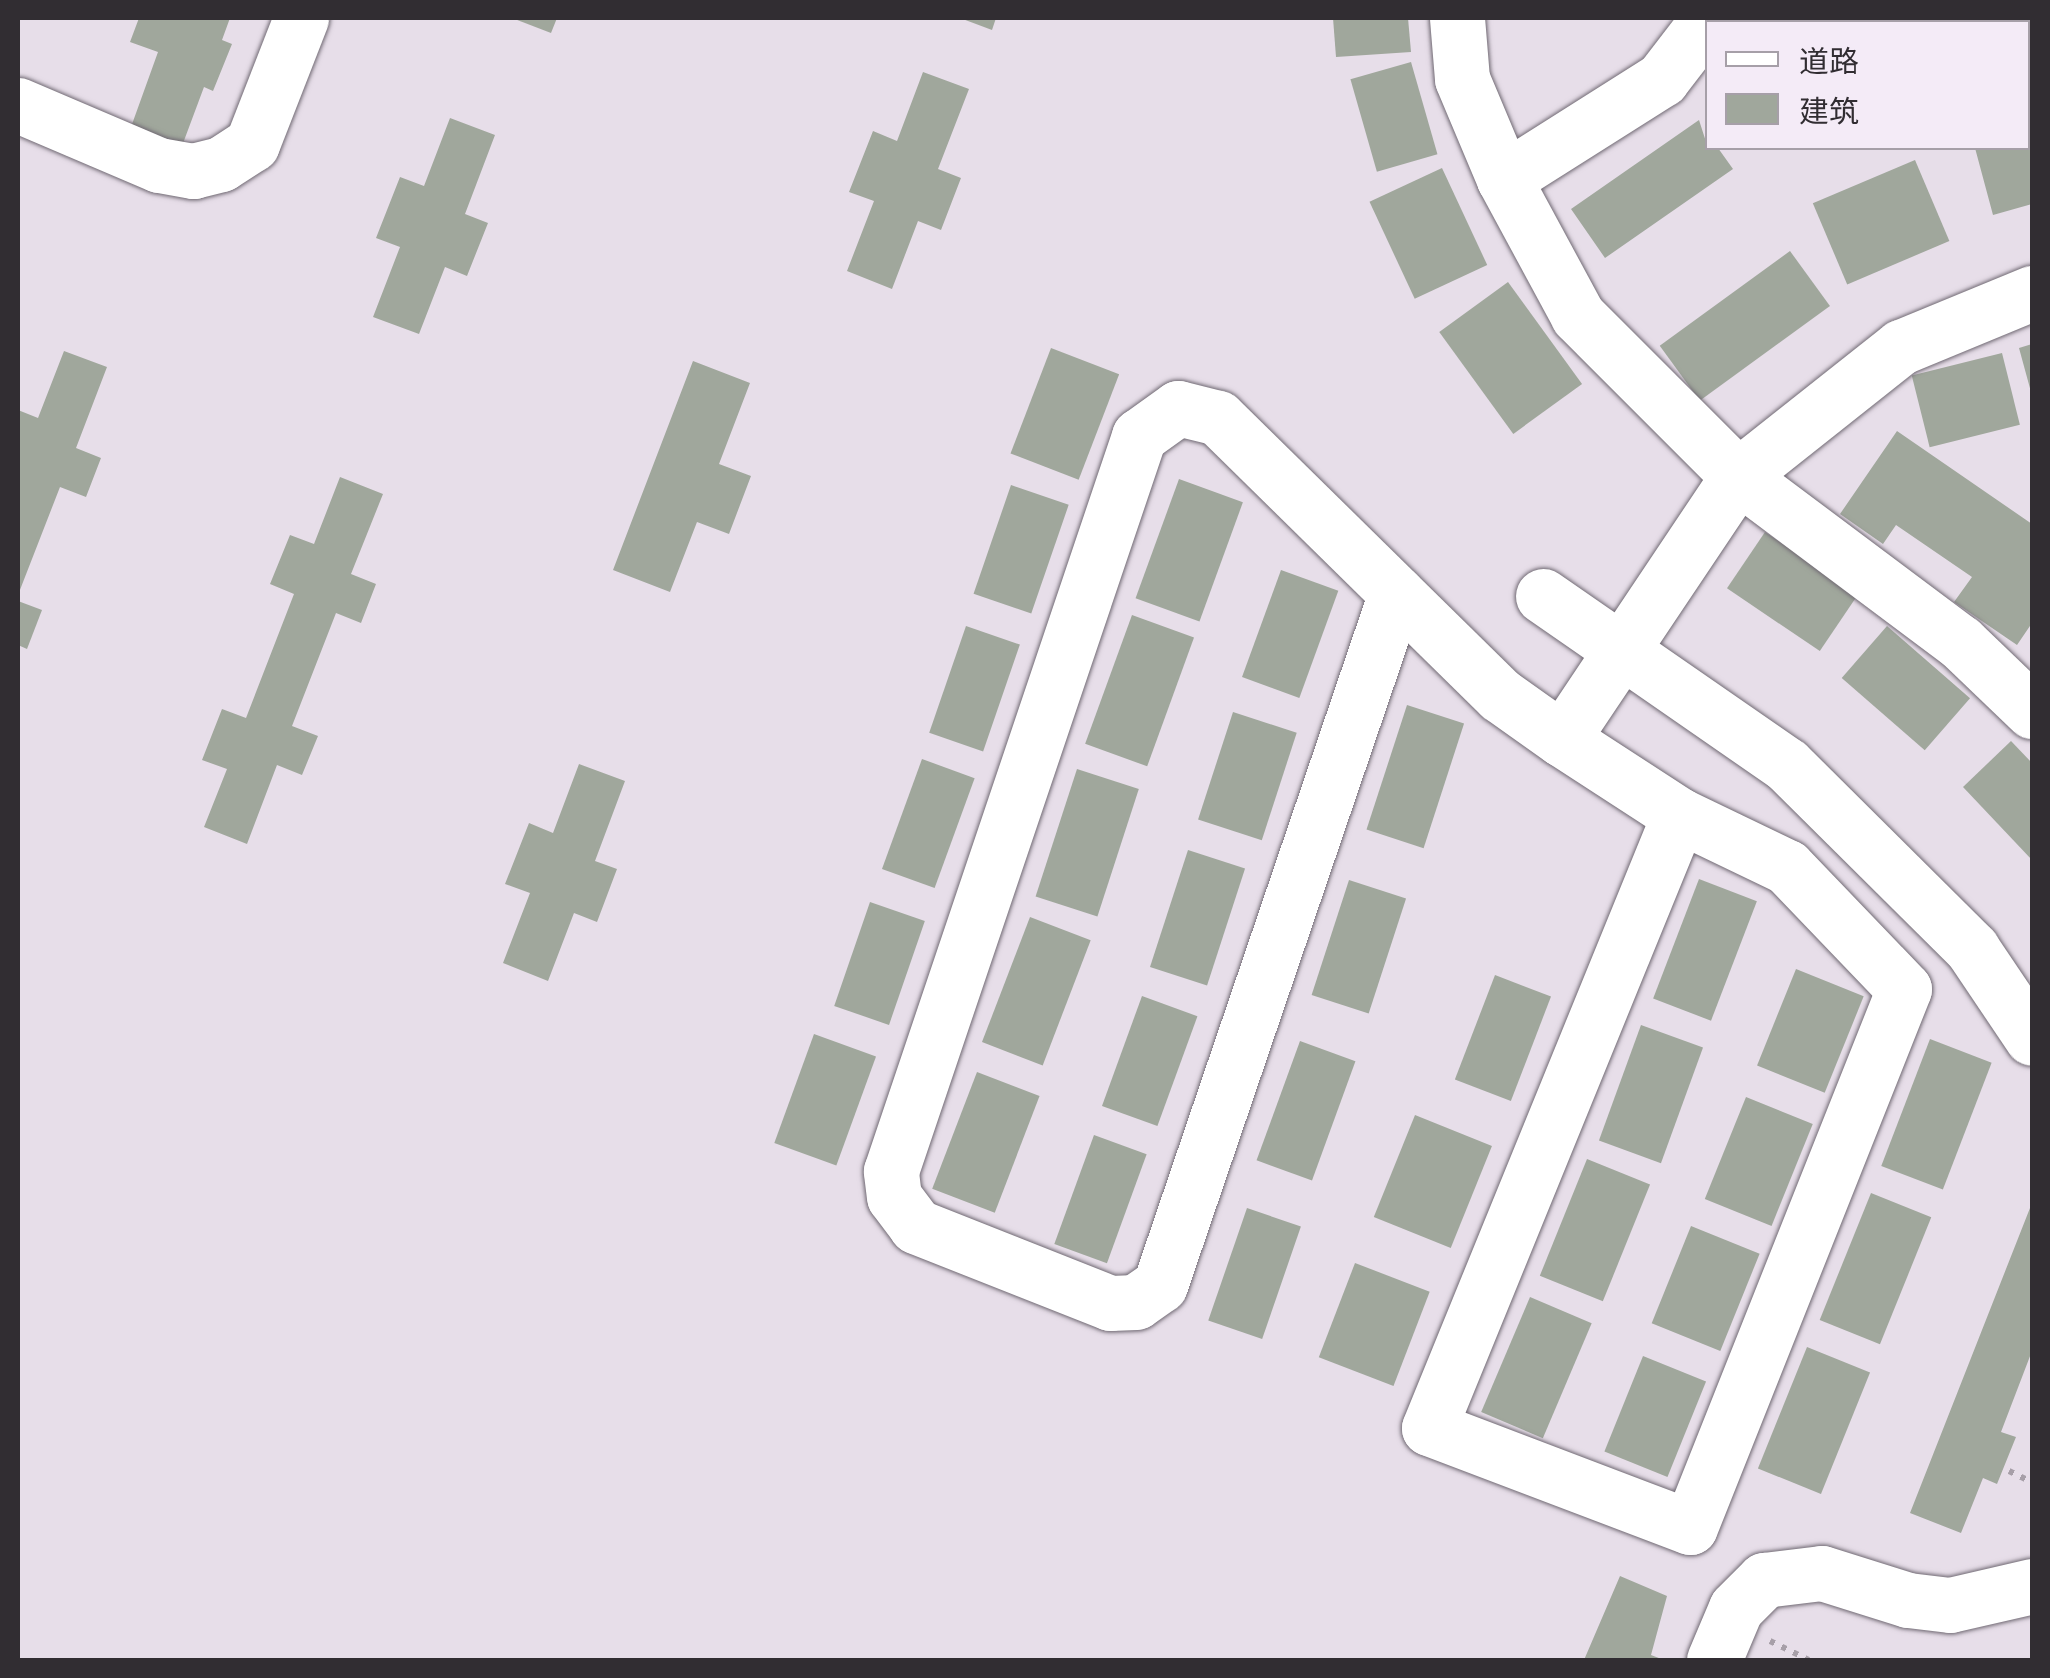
<!DOCTYPE html>
<meta charset="utf-8">
<style>
body{margin:0}
#map{position:relative;width:2050px;height:1678px;overflow:hidden;background:#e7dee9;font-family:Barlow,"Noto Sans SC",sans-serif}
div>[style]{position:absolute}
[style*='--x']{left:calc(var(--x)*1px);top:calc(var(--y)*1px);width:calc(var(--w)*1px);rotate:calc(var(--a)*1deg)}
.building>*{inset:0;background:#a0a79c;transform-origin:0 0}
.path>*{height:6px;margin-top:-3px;transform-origin:0;background:repeating-linear-gradient(90deg,#a79fa8 0 5px,transparent 0 13px)}
.roads{filter:drop-shadow(0 0 2px #706973) drop-shadow(0 0 2px #706973)}
.minor>*{height:55px;margin:-27.5px;padding:0 27.5px;transform-origin:27.5px;border-radius:27.5px;background:#fff}
span{translate:-50% -50%;white-space:nowrap;text-align:center;line-height:1.15;-webkit-text-stroke:10px #f4ebf7;paint-order:stroke}
.frame{position:absolute;inset:0;border:20px solid #312d32;pointer-events:none}
.legend{position:absolute;left:1705px;top:20px;width:325px;height:130px;box-sizing:border-box;background:#f4ebf7;border:2px solid #a69fa8;margin:0;padding:12px 18px;list-style:none;font-size:30px;color:#312d32}
.legend li{display:flex;align-items:center;gap:20px;height:50px}
.legend b{width:50px;border:2px solid #a69fa8}
</style>
<div id="map">
<div class="building">
<i style="clip-path:polygon(139px 18px,230px 18px,222px 40px,232px 44px,213px 91px,204px 87px,182px 146px,131px 127px,158px 52px,130px 42px)"></i>
<i style="clip-path:polygon(512px 18px,557px 18px,551px 33px)"></i>
<i style="clip-path:polygon(960px 18px,996px 18px,992px 30px)"></i>
<i style="clip-path:polygon(1333px 18px,1408px 18px,1411px 52px,1336px 57px)"></i>
<i style="clip-path:polygon(1785px 18px,1844px 18px,1851px 22px,1781px 22px)"></i>
<i style="left:1411px;top:62px;width:96px;height:63px;rotate:74deg"></i>
<i style="clip-path:polygon(923px 72px,969px 89px,938px 169px,961px 178px,941px 230px,918px 221px,892px 289px,847px 271px,874px 201px,849px 192px,873px 131px,897px 141px)"></i>
<i style="clip-path:polygon(2029px 100px,2032px 204px,1993px 215px,1975px 148px,2028px 148px)"></i>
<i style="clip-path:polygon(450px 118px,495px 135px,465px 214px,488px 223px,467px 276px,445px 267px,419px 334px,373px 317px,400px 247px,376px 238px,400px 177px,424px 186px)"></i>
<i style="clip-path:polygon(1699px 120px,1708px 148px,1718px 148px,1733px 169px,1605px 258px,1571px 209px)"></i>
<i style="left:1915px;top:160px;width:88px;height:111px;rotate:67deg"></i>
<i style="left:1442px;top:168px;width:107px;height:80px;rotate:65deg"></i>
<i style="left:1790px;top:251px;width:68px;height:161px;rotate:54deg"></i>
<i style="left:1508px;top:282px;width:126px;height:85px;rotate:54deg"></i>
<i style="clip-path:polygon(2032px 344px,2032px 392px,2031px 392px,2019px 348px)"></i>
<i style="left:1051px;top:348px;width:73px;height:113px;rotate:21deg"></i>
<i style="clip-path:polygon(64px 351px,107px 367px,76px 448px,101px 458px,86px 497px,60px 487px,18px 595px,18px 410px,38px 418px)"></i>
<i style="left:2002px;top:353px;width:74px;height:93px;rotate:76deg"></i>
<i style="clip-path:polygon(693px 361px,750px 383px,719px 464px,751px 476px,729px 534px,697px 522px,670px 592px,613px 570px)"></i>
<i style="clip-path:polygon(1897px 431px,2032px 524px,2032px 623px,2017px 645px,1954px 602px,1972px 577px,1896px 525px,1883px 544px,1840px 514px)"></i>
<i style="clip-path:polygon(340px 477px,383px 494px,351px 574px,376px 584px,361px 623px,336px 613px,292px 726px,318px 736px,302px 775px,277px 765px,247px 844px,204px 827px,227px 769px,202px 760px,222px 709px,246px 718px,294px 594px,270px 584px,290px 535px,314px 544px)"></i>
<i style="left:1179px;top:479px;width:68px;height:127px;rotate:20deg"></i>
<i style="left:1011px;top:485px;width:61px;height:115px;rotate:19deg"></i>
<i style="left:1765px;top:532px;width:112px;height:68px;rotate:34deg"></i>
<i style="left:1281px;top:570px;width:61px;height:114px;rotate:20deg"></i>
<i style="clip-path:polygon(18px 601px,42px 610px,27px 649px,18px 645px)"></i>
<i style="left:1132px;top:615px;width:66px;height:137px;rotate:20deg"></i>
<i style="left:966px;top:626px;width:57px;height:113px;rotate:19deg"></i>
<i style="left:1887px;top:626px;width:110px;height:69px;rotate:41deg"></i>
<i style="left:1407px;top:705px;width:60px;height:131px;rotate:18deg"></i>
<i style="left:1233px;top:712px;width:67px;height:113px;rotate:18deg"></i>
<i style="clip-path:polygon(2011px 741px,2032px 763px,2032px 860px,1963px 787px)"></i>
<i style="left:922px;top:759px;width:56px;height:117px;rotate:20deg"></i>
<i style="clip-path:polygon(579px 764px,625px 781px,595px 861px,617px 869px,597px 922px,574px 913px,548px 981px,503px 963px,530px 893px,505px 884px,529px 823px,553px 833px)"></i>
<i style="left:1077px;top:769px;width:65px;height:134px;rotate:18deg"></i>
<i style="left:1188px;top:850px;width:60px;height:123px;rotate:18deg"></i>
<i style="left:1699px;top:879px;width:62px;height:128px;rotate:21deg"></i>
<i style="left:1349px;top:880px;width:60px;height:121px;rotate:18deg"></i>
<i style="left:870px;top:902px;width:58px;height:110px;rotate:19deg"></i>
<i style="left:1030px;top:917px;width:65px;height:134px;rotate:21deg"></i>
<i style="left:1796px;top:969px;width:73px;height:104px;rotate:22deg"></i>
<i style="left:1495px;top:975px;width:60px;height:112px;rotate:21deg"></i>
<i style="left:1142px;top:996px;width:59px;height:117px;rotate:20deg"></i>
<i style="left:1641px;top:1025px;width:66px;height:123px;rotate:20deg"></i>
<i style="left:814px;top:1034px;width:66px;height:116px;rotate:20deg"></i>
<i style="left:1930px;top:1039px;width:66px;height:136px;rotate:21deg"></i>
<i style="left:1300px;top:1041px;width:59px;height:127px;rotate:20deg"></i>
<i style="left:977px;top:1072px;width:67px;height:125px;rotate:21deg"></i>
<i style="left:1746px;top:1097px;width:72px;height:110px;rotate:22deg"></i>
<i style="left:1415px;top:1115px;width:83px;height:110px;rotate:22deg"></i>
<i style="left:1094px;top:1135px;width:56px;height:116px;rotate:20deg"></i>
<i style="left:1587px;top:1159px;width:68px;height:126px;rotate:22deg"></i>
<i style="left:1871px;top:1193px;width:65px;height:137px;rotate:22deg"></i>
<i style="left:1247px;top:1208px;width:57px;height:119px;rotate:19deg"></i>
<i style="clip-path:polygon(2030px 1208px,2032px 1351px,2001px 1432px,2016px 1437px,1997px 1484px,1983px 1478px,1961px 1533px,1910px 1513px)"></i>
<i style="left:1691px;top:1226px;width:74px;height:105px;rotate:22deg"></i>
<i style="left:1355px;top:1263px;width:80px;height:101px;rotate:21deg"></i>
<i style="left:1530px;top:1297px;width:67px;height:125px;rotate:23deg"></i>
<i style="left:1807px;top:1347px;width:68px;height:131px;rotate:22deg"></i>
<i style="left:1643px;top:1356px;width:68px;height:103px;rotate:22deg"></i>
<i style="clip-path:polygon(1620px 1576px,1667px 1596px,1651px 1655px,1664px 1660px,1584px 1660px)"></i>
</div>
<div class="path">
<i style="--x:2009;--y:1471;--w:25;--a:26"></i>
<i style="--x:1770;--y:1641;--w:43;--a:26"></i>
</div>
<div class="roads">
<div class="minor">
<i style="--x:1457;--y:18;--w:61;--a:85.3"></i>
<i style="--x:1462;--y:79;--w:108;--a:67.2"></i>
<i style="--x:1504;--y:179;--w:156;--a:61.6"></i>
<i style="--x:1578;--y:316;--w:226;--a:45"></i>
<i style="--x:1738;--y:476;--w:277;--a:36.8"></i>
<i style="--x:1960;--y:642;--w:100;--a:43.8"></i>
<i style="--x:18;--y:105;--w:153;--a:23.1"></i>
<i style="--x:159;--y:165;--w:35;--a:10"></i>
<i style="--x:193;--y:171;--w:29;--a:-14"></i>
<i style="--x:221;--y:164;--w:37;--a:-33"></i>
<i style="--x:252;--y:144;--w:135;--a:-68.7"></i>
<i style="--x:1504;--y:179;--w:187;--a:-32.3"></i>
<i style="--x:1662;--y:79;--w:77;--a:-52.4"></i>
<i style="--x:1396;--y:593;--w:731;--a:108.83"></i>
<i style="--x:1160;--y:1285;--w:29;--a:145"></i>
<i style="--x:1136;--y:1302;--w:26;--a:178"></i>
<i style="--x:1110;--y:1303;--w:209;--a:-158.4"></i>
<i style="--x:916;--y:1226;--w:36;--a:-127"></i>
<i style="--x:894;--y:1197;--w:26;--a:-97"></i>
<i style="--x:891;--y:1171;--w:776;--a:-71.35"></i>
<i style="--x:1139;--y:436;--w:48;--a:-35.7"></i>
<i style="--x:1178;--y:408;--w:41;--a:14"></i>
<i style="--x:1218;--y:418;--w:395;--a:44.5"></i>
<i style="--x:1500;--y:695;--w:76;--a:35.4"></i>
<i style="--x:1543;--y:596;--w:297;--a:34.7"></i>
<i style="--x:1787;--y:765;--w:261;--a:44.8"></i>
<i style="--x:1972;--y:949;--w:107;--a:56"></i>
<i style="--x:1679;--y:815;--w:662;--a:112.19"></i>
<i style="--x:1429;--y:1428;--w:279;--a:20.8"></i>
<i style="--x:1690;--y:1527;--w:579;--a:-68.31"></i>
<i style="--x:1904;--y:989;--w:169;--a:-133.8"></i>
<i style="--x:1787;--y:867;--w:120;--a:-154.3"></i>
<i style="--x:1679;--y:815;--w:140;--a:-147"></i>
<i style="--x:1562;--y:739;--w:316;--a:-56.2"></i>
<i style="--x:1738;--y:476;--w:208;--a:-38.4"></i>
<i style="--x:1901;--y:347;--w:142;--a:-22.4"></i>
<i style="--x:1714;--y:1660;--w:56;--a:-67.1"></i>
<i style="--x:1736;--y:1608;--w:40;--a:-45"></i>
<i style="--x:1764;--y:1580;--w:58;--a:-6.9"></i>
<i style="--x:1822;--y:1573;--w:90;--a:17.4"></i>
<i style="--x:1908;--y:1600;--w:42;--a:6.8"></i>
<i style="--x:1950;--y:1605;--w:84;--a:-13"></i>
</div>
</div>
<div class="frame"></div>
<ul class="legend">
<li><b style="height:12px;background:#fff"></b>道路</li>
<li><b style="height:28px;background:#a0a79c"></b>建筑</li>
</ul>
</div>
